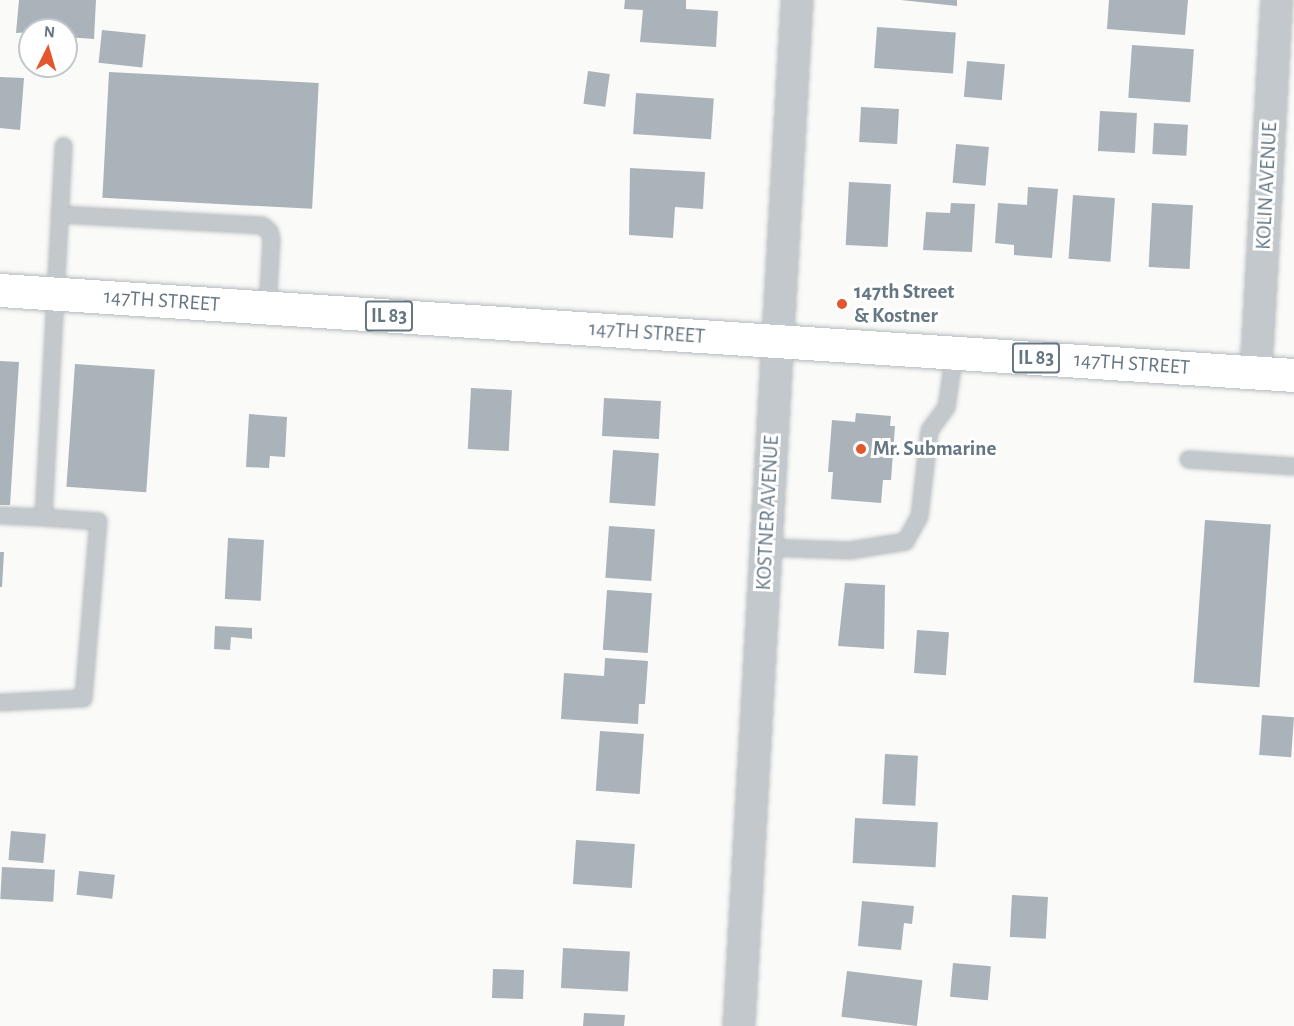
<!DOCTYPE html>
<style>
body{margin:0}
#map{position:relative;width:1294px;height:1026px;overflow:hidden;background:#fafaf8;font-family:"Alegreya Sans",sans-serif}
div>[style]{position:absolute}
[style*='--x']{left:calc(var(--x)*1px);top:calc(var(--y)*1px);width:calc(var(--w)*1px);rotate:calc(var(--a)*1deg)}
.building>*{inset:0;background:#aab3b9;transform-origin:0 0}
.roads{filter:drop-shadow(0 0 2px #b5babe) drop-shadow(0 0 2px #b5babe)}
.lane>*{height:15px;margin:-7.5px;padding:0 7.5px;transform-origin:7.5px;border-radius:7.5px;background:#c3c8cc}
.street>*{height:30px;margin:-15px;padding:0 15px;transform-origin:15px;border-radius:15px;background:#c3c8cc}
.primary>*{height:33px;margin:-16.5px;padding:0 16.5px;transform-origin:16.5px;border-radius:16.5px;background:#fff}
.dots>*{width:16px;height:16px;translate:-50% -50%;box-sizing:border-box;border:3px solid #fff;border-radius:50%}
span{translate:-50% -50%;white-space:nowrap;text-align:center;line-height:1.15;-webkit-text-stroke:6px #fff;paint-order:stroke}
.shield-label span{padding:2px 4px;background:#fff;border:2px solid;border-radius:4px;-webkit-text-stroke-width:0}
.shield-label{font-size:20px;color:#657683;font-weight:700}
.street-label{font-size:21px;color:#657683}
.poi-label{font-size:21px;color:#657683;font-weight:700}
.left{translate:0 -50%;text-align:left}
.north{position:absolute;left:18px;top:18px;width:60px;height:60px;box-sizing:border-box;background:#fff;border:2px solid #c1c8cd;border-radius:50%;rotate:5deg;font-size:16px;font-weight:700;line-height:24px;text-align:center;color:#657683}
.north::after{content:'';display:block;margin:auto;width:21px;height:27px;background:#e4572e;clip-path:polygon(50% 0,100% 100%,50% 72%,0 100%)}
</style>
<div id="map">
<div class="building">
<i style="clip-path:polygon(19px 0,96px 0,94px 39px,66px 37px,66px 30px,16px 33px)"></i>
<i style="clip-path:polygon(625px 0,686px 0,686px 9px,718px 11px,716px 47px,640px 42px,643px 10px,624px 9px)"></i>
<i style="clip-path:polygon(901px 0,957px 0,957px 6px)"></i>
<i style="clip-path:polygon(1109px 0,1188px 0,1185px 35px,1107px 29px)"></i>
<i style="left:877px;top:27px;width:79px;height:41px;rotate:4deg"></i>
<i style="left:102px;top:30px;width:44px;height:33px;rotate:6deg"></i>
<i style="left:1132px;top:45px;width:62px;height:53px;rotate:4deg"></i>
<i style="left:967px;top:61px;width:38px;height:36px;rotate:5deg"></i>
<i style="left:588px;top:71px;width:22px;height:33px;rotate:8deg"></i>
<i style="left:109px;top:72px;width:210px;height:126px;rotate:3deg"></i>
<i style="clip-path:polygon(0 77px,24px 78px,20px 130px,0 128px)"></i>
<i style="left:636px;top:93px;width:78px;height:41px;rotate:4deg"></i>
<i style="left:861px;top:107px;width:38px;height:35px;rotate:3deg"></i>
<i style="left:1100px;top:111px;width:37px;height:40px;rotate:3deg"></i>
<i style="left:1154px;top:123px;width:34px;height:31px;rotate:3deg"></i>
<i style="left:956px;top:144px;width:33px;height:39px;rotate:5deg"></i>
<i style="clip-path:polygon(630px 168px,705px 172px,703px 209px,675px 207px,673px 238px,629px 235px)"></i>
<i style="left:849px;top:182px;width:42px;height:63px;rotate:3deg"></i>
<i style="clip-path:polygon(1028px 187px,1058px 189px,1052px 258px,1014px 255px,1014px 245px,995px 243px,998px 203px,1027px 205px)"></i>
<i style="left:1073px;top:195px;width:42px;height:64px;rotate:4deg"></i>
<i style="clip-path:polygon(951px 203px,975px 204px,972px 252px,923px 250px,926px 212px,950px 213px)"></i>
<i style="left:1152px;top:203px;width:41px;height:64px;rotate:3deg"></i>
<i style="clip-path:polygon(0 361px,19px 362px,10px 505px,0 505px)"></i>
<i style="left:75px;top:364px;width:80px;height:123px;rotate:4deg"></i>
<i style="left:471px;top:388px;width:41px;height:61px;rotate:3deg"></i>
<i style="left:604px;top:398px;width:57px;height:38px;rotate:3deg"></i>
<i style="clip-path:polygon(856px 413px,891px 416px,890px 426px,895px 426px,891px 480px,883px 480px,881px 503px,831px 499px,833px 472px,828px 472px,832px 420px,855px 422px)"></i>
<i style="clip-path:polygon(249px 414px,287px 417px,285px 457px,270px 456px,269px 468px,246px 467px)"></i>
<i style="left:613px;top:450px;width:46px;height:53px;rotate:4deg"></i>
<i style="left:1205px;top:520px;width:66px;height:163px;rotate:4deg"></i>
<i style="left:609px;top:526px;width:46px;height:52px;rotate:4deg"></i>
<i style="left:228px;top:538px;width:36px;height:61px;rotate:3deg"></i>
<i style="clip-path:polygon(0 552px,4px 552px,2px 587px,0 587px)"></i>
<i style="clip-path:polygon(845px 583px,885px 585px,884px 649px,838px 646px)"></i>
<i style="left:607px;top:590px;width:45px;height:60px;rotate:4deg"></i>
<i style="clip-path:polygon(215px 626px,252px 628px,252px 639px,231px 637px,230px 650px,214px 649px)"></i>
<i style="left:917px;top:630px;width:32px;height:43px;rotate:4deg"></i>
<i style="clip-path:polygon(605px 658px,648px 661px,645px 704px,639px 704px,638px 724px,561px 719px,564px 673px,604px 676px)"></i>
<i style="left:1262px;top:715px;width:32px;height:40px;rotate:4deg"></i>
<i style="left:600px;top:731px;width:44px;height:60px;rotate:4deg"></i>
<i style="left:885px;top:754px;width:33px;height:50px;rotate:3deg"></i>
<i style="left:855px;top:818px;width:83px;height:45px;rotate:3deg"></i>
<i style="left:11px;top:831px;width:35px;height:29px;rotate:5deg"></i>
<i style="left:576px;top:840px;width:59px;height:44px;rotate:4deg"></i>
<i style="left:2px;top:867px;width:53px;height:32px;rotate:3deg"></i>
<i style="left:79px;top:871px;width:36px;height:24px;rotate:6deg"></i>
<i style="left:1012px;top:895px;width:36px;height:42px;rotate:3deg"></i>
<i style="clip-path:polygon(862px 901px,914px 906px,912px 924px,904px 923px,901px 950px,858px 946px)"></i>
<i style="left:563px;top:948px;width:67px;height:40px;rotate:3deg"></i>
<i style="left:953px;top:963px;width:38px;height:34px;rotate:5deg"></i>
<i style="left:493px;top:969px;width:31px;height:29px;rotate:2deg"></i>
<i style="left:847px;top:971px;width:76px;height:46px;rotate:7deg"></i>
<i style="clip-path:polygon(584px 1013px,625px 1015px,624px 1026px,583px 1026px)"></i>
</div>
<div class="roads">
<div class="lane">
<i style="--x:59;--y:214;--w:203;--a:3.1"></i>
<i style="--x:262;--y:225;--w:9;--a:41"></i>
<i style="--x:269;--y:231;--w:8;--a:76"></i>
<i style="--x:271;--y:239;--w:69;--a:93.3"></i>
<i style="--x:1188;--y:459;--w:106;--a:3.8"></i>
<i style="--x:0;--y:515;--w:43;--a:2.7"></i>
<i style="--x:43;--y:517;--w:372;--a:-86.9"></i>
<i style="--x:766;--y:547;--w:83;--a:2.1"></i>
<i style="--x:849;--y:550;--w:57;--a:-9.1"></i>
<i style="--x:905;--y:541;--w:29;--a:-61"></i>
<i style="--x:919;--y:516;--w:87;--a:-83.4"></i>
<i style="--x:929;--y:430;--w:29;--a:-54"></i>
<i style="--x:946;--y:407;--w:55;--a:-81.6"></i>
<i style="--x:0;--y:702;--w:83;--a:-2.8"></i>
<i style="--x:83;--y:698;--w:178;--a:-85.2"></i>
<i style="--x:98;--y:521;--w:55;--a:-175.8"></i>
</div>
<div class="street">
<i style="--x:1256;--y:372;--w:373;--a:-86.8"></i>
<i style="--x:739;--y:1026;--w:1028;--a:-86.76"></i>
</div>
<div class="primary">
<i style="--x:0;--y:290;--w:1297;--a:3.76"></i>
</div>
</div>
<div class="dots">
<i style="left:842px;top:304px;background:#e4572e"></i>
<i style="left:861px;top:449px;background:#e4572e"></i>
</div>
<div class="shield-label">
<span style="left:389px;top:316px">IL 83</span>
<span style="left:1036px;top:358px">IL 83</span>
</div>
<div class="street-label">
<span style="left:1267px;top:186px;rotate:-87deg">KOLIN AVENUE</span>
<span style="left:162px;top:301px;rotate:4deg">147TH STREET</span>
<span style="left:647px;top:333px;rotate:4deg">147TH STREET</span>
<span style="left:1132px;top:364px;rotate:4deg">147TH STREET</span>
<span style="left:768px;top:513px;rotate:-87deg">KOSTNER AVENUE</span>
</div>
<div class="poi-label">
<span class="left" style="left:854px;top:304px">147th Street<br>&amp; Kostner</span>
<span class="left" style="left:873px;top:449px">Mr. Submarine</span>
</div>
<div class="north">N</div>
</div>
